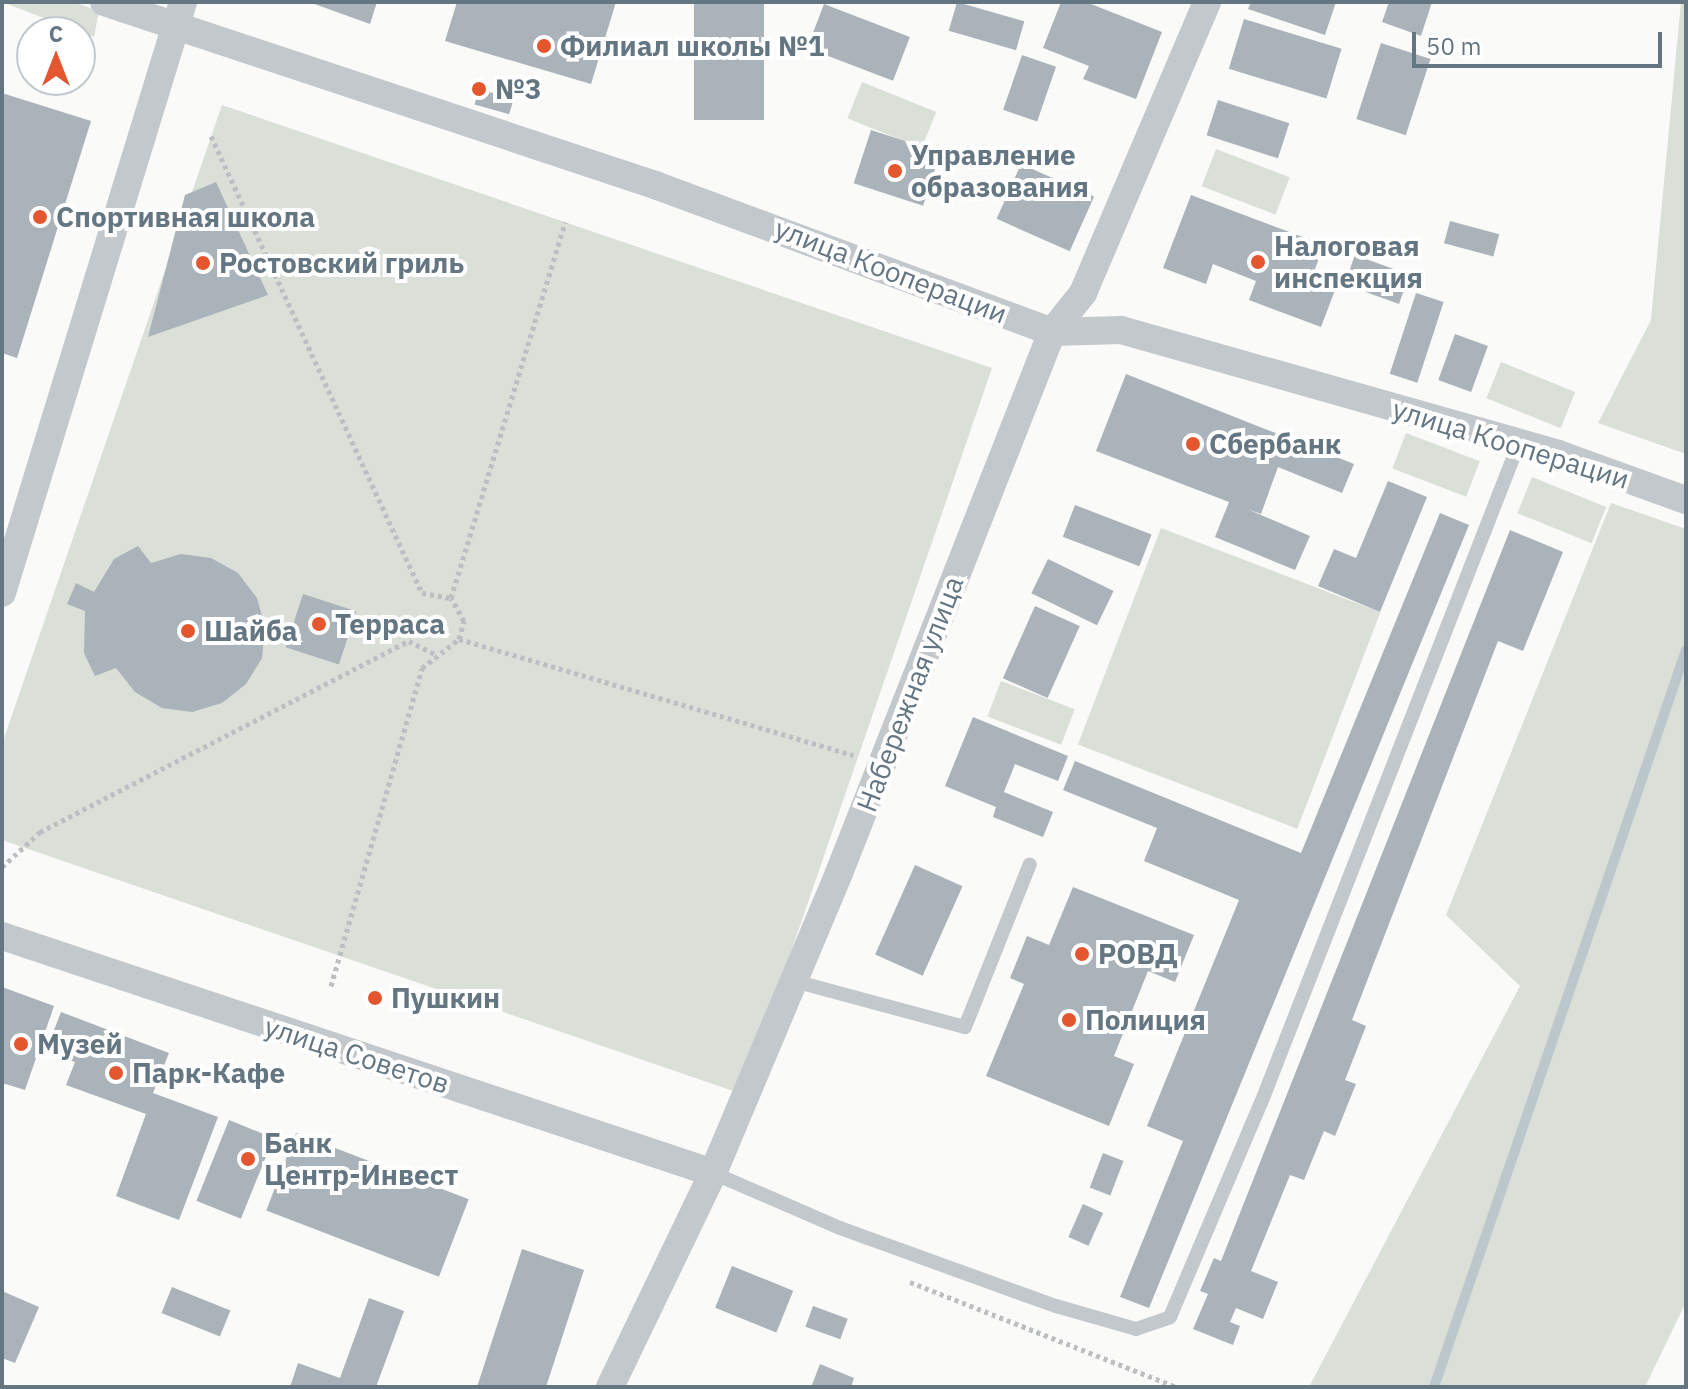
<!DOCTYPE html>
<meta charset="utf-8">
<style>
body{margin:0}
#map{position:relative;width:1688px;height:1389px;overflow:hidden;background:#fafaf8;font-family:"IBM Plex Sans",sans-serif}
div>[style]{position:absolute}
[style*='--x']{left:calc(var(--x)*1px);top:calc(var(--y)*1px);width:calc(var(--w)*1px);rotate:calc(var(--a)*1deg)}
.green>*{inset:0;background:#dadfd7;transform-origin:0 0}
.stream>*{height:10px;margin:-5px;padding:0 5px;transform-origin:5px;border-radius:5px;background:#bbc7cb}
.building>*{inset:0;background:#aab3b9;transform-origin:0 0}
.path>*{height:5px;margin-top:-2.5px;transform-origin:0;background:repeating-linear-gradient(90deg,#bbbfc2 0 4px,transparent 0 8px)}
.service>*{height:14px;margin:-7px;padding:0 7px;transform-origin:7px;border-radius:7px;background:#c3c8cc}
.minor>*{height:28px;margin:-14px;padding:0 14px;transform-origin:14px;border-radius:14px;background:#c3c8cc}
.dots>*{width:22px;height:22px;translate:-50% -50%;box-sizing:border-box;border:4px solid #fff;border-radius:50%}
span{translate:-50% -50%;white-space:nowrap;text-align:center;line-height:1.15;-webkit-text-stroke:8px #fff;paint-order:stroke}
.poi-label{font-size:28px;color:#657683;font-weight:700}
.left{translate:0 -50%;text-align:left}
.street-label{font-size:28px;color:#657683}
.frame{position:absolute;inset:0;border:4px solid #657683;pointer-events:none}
.north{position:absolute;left:16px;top:16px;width:80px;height:80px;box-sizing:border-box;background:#fff;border:2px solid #c1c8cd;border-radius:50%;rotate:0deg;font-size:22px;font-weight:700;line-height:32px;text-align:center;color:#657683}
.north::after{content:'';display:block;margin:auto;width:28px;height:36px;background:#e4572e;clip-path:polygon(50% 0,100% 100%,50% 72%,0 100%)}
.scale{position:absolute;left:1412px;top:32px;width:250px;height:36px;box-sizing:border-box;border:4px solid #657683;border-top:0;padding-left:10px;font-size:24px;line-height:28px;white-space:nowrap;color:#657683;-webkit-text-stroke:6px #fff;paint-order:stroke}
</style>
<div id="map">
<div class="green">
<i style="clip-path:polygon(2px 2px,73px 2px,99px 11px,94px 37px)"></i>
<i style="clip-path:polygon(1681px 2px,1686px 2px,1686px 454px,1598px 423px,1651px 320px)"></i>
<i style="left:862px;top:82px;width:80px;height:39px;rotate:22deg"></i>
<i style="clip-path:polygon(222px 105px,992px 368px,742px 1094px,2px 840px,2px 744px)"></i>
<i style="left:1216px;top:149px;width:79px;height:40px;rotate:21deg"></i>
<i style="left:1501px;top:362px;width:80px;height:39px;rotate:22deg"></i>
<i style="left:1406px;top:433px;width:79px;height:38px;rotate:21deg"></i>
<i style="left:1532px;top:477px;width:80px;height:39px;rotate:22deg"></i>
<i style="clip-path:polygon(1611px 503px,1686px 529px,1686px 1302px,1645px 1387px,1309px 1387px,1520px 986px,1446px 915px)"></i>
<i style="left:1161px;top:528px;width:235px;height:232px;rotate:21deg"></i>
<i style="left:1001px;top:681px;width:79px;height:38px;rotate:21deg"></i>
</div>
<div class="stream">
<i style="--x:1434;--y:1387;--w:779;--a:-71.12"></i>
</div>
<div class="building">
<i style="clip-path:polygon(309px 2px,377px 2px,370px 24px)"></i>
<i style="clip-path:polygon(457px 2px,616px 2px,591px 84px,445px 41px)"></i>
<i style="left:694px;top:2px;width:70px;height:118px"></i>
<i style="left:957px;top:2px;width:70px;height:30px;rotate:16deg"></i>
<i style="clip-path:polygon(1061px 2px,1086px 2px,1162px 32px,1136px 99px,1083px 79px,1089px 66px,1043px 48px)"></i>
<i style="clip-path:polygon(1251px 2px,1336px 2px,1325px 35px,1248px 9px)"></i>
<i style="clip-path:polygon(1389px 2px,1432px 2px,1421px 36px,1382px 22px)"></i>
<i style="left:824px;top:4px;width:92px;height:47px;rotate:21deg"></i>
<i style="left:1244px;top:19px;width:102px;height:52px;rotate:17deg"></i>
<i style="left:1381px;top:43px;width:52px;height:80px;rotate:18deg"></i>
<i style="left:1022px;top:55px;width:36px;height:58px;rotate:19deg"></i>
<i style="left:479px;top:89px;width:36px;height:16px;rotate:16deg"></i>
<i style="clip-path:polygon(2px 93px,91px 121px,17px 358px,2px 353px)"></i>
<i style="left:1218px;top:100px;width:75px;height:37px;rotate:18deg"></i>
<i style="left:871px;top:130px;width:73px;height:56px;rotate:18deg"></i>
<i style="left:1021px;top:164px;width:80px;height:60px;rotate:24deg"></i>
<i style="clip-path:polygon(216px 182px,268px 295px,148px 337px,185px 195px)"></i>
<i style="clip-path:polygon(1191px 195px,1324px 245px,1311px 280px,1335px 290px,1321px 327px,1249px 300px,1256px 281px,1213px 264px,1206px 284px,1163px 268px)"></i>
<i style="left:1450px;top:221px;width:51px;height:23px;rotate:15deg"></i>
<i style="left:1355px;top:255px;width:58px;height:31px;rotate:20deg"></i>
<i style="left:1416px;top:293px;width:29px;height:85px;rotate:18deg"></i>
<i style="left:1455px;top:334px;width:35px;height:49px;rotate:20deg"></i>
<i style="clip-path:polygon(1126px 374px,1354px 464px,1342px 493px,1278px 467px,1261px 514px,1247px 509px,1310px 536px,1295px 570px,1215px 537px,1229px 502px,1096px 451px)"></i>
<i style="clip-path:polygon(1388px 481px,1427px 497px,1380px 612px,1318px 586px,1334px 549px,1356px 558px)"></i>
<i style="left:1075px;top:505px;width:82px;height:34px;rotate:21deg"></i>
<i style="clip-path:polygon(1440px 513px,1469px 525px,1149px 1308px,1120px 1297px,1183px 1141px,1147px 1126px,1239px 900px,1144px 861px,1157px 828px,1063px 790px,1075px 761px,1301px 853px)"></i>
<i style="clip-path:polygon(1510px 530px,1563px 552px,1523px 651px,1498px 641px,1352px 1020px,1366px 1026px,1345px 1080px,1356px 1084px,1335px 1136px,1324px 1131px,1304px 1180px,1290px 1175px,1251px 1271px,1278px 1282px,1263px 1319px,1236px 1308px,1230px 1322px,1240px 1326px,1233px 1345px,1193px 1329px,1208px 1294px,1200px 1291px,1214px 1258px,1221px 1261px)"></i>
<i style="clip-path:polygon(138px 546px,151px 563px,181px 554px,211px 558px,238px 573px,257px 598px,265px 627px,262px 658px,246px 684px,222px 703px,192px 712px,162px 708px,135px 692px,116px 668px,95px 676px,84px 653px,85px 611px,67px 604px,76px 583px,94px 592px,114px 559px)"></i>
<i style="left:1048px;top:559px;width:73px;height:38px;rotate:26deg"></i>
<i style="left:303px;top:594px;width:56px;height:56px;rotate:18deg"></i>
<i style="left:1035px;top:606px;width:49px;height:79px;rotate:24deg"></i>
<i style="clip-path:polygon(973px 717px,1068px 756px,1058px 781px,1015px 764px,1004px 792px,1053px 812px,1043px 837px,993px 817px,996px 807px,945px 786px)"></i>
<i style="left:915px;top:865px;width:52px;height:98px;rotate:24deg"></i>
<i style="clip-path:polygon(1073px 887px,1194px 935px,1175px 982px,1148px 971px,1114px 1056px,1134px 1064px,1109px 1126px,986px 1076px,1024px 984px,1010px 978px,1027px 936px,1049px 945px)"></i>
<i style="clip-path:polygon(2px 987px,54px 1006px,25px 1090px,2px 1083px)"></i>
<i style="clip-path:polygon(61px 1012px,169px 1053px,153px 1093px,218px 1117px,179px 1220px,116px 1196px,146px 1114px,66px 1085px,75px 1062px,46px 1051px)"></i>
<i style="left:229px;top:1120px;width:48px;height:87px;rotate:22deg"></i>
<i style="left:296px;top:1133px;width:185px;height:83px;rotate:21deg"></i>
<i style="left:1103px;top:1153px;width:22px;height:37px;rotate:21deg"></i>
<i style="left:1083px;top:1204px;width:22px;height:36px;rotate:24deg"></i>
<i style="clip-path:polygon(522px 1249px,584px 1270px,546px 1387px,477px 1387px)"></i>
<i style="left:732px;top:1266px;width:66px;height:45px;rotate:22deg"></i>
<i style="left:172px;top:1287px;width:63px;height:28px;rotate:22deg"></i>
<i style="clip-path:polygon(2px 1291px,39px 1307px,15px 1363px,2px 1358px)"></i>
<i style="clip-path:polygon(369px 1298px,404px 1311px,376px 1387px,290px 1387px,298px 1363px,340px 1378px)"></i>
<i style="left:813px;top:1306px;width:37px;height:22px;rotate:20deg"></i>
<i style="clip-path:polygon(820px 1364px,854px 1378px,851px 1387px,812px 1385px)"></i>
</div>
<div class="path">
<i style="--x:211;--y:136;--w:503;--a:65.22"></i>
<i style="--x:422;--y:593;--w:29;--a:10"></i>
<i style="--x:459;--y:639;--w:411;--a:16.4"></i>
<i style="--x:2;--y:867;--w:52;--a:-42.6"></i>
<i style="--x:40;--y:832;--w:416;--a:-27.4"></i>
<i style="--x:409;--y:641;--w:30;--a:27"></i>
<i style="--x:331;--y:986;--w:331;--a:-74"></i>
<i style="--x:422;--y:668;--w:47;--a:-38.1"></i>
<i style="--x:459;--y:639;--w:19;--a:-74"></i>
<i style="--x:464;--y:621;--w:26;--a:-119"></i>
<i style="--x:451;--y:598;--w:393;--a:-73.1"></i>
<i style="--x:910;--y:1282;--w:286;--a:21.5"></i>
</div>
<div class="service">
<i style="--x:794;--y:981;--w:177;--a:15.1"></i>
<i style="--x:965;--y:1027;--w:175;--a:-68.3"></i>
<i style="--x:713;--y:1173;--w:138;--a:23.4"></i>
<i style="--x:840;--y:1228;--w:230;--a:19.9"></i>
<i style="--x:1056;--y:1306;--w:83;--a:16"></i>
<i style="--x:1136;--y:1329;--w:36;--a:-19"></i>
<i style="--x:1170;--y:1317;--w:233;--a:-67"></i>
<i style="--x:1261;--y:1103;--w:709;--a:-68.65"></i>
</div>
<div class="minor">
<i style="--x:104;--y:2;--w:581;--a:18.37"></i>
<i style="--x:655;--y:185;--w:423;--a:20.3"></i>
<i style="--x:1052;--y:332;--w:69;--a:-1.7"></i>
<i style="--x:1121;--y:330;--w:454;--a:15.8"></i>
<i style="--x:1558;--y:454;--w:136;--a:19.8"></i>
<i style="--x:2;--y:593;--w:618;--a:-72.97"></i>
<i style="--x:2;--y:936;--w:749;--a:18.43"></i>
<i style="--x:610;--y:1387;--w:237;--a:-64.3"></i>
<i style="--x:713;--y:1173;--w:325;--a:-67.2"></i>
<i style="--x:839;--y:873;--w:581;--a:-68.51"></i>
<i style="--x:1052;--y:332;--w:50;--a:-51.5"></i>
<i style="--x:1083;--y:293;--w:316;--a:-66.9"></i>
</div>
<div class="dots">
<i style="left:544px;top:46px;background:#e4572e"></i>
<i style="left:479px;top:89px;background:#e4572e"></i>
<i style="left:895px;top:171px;background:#e4572e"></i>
<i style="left:40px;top:217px;background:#e4572e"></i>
<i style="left:1258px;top:262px;background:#e4572e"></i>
<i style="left:203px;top:263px;background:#e4572e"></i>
<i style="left:1193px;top:444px;background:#e4572e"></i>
<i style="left:319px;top:624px;background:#e4572e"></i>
<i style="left:188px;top:631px;background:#e4572e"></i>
<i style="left:1082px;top:954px;background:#e4572e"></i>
<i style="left:375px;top:998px;background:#e4572e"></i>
<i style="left:1069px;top:1020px;background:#e4572e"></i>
<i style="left:21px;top:1044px;background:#e4572e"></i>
<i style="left:116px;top:1073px;background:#e4572e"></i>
<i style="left:248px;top:1159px;background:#e4572e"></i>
</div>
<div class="poi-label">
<span class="left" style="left:560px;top:46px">Филиал школы №1</span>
<span class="left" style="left:495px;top:89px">№3</span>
<span class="left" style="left:911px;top:171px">Управление<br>образования</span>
<span class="left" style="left:56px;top:217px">Спортивная школа</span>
<span class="left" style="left:1274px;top:262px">Налоговая<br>инспекция</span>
<span class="left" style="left:219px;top:263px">Ростовский гриль</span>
<span class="left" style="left:1209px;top:444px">Сбербанк</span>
<span class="left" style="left:335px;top:624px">Терраса</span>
<span class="left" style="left:204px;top:631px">Шайба</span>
<span class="left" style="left:1098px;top:954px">РОВД</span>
<span class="left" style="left:391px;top:998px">Пушкин</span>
<span class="left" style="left:1085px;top:1020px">Полиция</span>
<span class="left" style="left:37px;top:1044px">Музей</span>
<span class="left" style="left:132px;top:1073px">Парк-Кафе</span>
<span class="left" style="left:264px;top:1159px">Банк<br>Центр-Инвест</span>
</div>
<div class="street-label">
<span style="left:891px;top:271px;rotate:21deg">улица Кооперации</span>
<span style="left:1511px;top:444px;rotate:17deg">улица Кооперации</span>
<span style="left:910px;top:694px;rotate:-69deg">Набережная улица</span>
<span style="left:357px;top:1055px;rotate:18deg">улица Советов</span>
</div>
<div class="frame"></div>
<div class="north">С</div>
<div class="scale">50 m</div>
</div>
